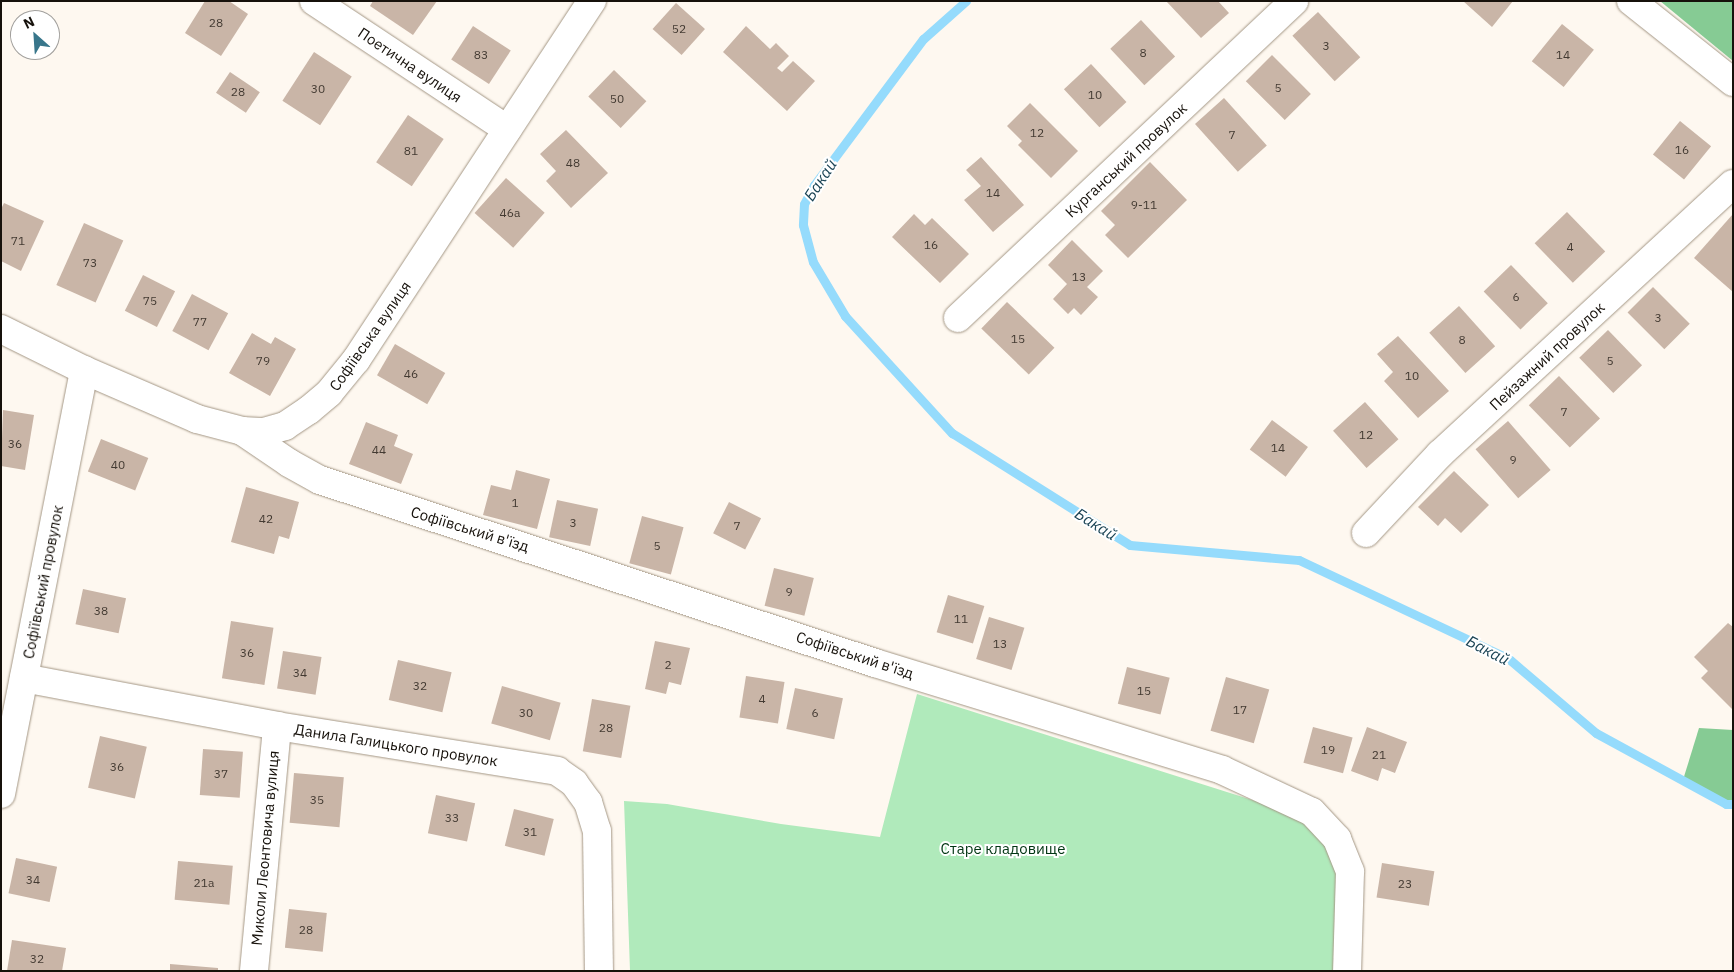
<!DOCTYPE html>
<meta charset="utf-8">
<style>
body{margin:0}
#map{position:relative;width:1734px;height:972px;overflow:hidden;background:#fef8f0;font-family:"IBM Plex Sans",sans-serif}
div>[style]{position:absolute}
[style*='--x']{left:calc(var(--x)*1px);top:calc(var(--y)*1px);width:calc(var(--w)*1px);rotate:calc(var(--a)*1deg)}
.green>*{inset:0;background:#b0eabb}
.forest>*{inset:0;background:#86cb94}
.stream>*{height:9px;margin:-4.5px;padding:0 4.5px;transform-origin:4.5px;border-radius:4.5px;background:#95dbfc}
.building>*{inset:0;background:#c9b5a7;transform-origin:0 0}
.roads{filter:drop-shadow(0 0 1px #a49785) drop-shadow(0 0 1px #a49785)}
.street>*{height:28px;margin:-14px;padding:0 14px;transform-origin:14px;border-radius:14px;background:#fff}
span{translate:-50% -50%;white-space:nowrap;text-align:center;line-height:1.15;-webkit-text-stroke:4px #fff;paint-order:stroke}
.number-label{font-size:12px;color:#433a32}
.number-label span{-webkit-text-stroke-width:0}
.street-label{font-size:15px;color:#16110b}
.park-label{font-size:15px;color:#003512}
.water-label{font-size:16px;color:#1a4354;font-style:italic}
.frame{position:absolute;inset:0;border:2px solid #16110b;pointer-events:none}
.north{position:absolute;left:10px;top:10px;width:50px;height:50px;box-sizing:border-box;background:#fff;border:1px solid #a2a09d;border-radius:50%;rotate:334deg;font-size:14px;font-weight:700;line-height:20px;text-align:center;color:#16110b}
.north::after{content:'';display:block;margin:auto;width:18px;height:22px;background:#38768b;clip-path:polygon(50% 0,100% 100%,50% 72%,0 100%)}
</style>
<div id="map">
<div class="green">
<i style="clip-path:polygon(917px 694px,1287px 811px,1318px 835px,1336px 862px,1341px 899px,1334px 971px,630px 971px,624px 801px,667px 804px,781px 824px,880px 837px)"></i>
</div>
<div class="forest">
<i style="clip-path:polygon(1660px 1px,1733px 1px,1733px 61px)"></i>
<i style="clip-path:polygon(1699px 728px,1733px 730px,1733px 804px,1726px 804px,1683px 780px)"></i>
</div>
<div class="stream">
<i style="--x:966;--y:1;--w:57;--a:138.5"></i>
<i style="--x:923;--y:39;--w:182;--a:126.7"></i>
<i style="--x:814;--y:185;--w:21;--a:118"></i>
<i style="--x:804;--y:204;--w:21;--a:93"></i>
<i style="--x:803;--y:225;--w:38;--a:75"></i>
<i style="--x:813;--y:262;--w:63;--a:59.3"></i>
<i style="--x:845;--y:316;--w:159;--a:47.6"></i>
<i style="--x:952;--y:433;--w:210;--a:32.2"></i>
<i style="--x:1130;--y:545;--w:170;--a:5.1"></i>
<i style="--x:1299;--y:560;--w:232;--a:25.2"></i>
<i style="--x:1509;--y:659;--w:114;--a:40.4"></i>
<i style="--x:1596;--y:733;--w:148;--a:28.6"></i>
<i style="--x:1726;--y:804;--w:7;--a:0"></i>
</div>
<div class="building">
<i style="clip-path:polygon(205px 1px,229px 1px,248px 14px,221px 56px,185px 33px)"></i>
<i style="clip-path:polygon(373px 1px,437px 1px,413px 35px,370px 6px)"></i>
<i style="clip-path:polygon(1166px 1px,1218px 1px,1229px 13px,1201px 38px)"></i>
<i style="clip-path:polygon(1463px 1px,1513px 1px,1492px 27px)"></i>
<i style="left:676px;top:3px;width:39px;height:35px;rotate:42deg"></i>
<i style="left:1318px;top:12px;width:62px;height:35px;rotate:47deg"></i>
<i style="left:1141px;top:20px;width:50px;height:42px;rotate:47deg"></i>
<i style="left:1562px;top:24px;width:41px;height:48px;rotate:39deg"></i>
<i style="left:473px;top:26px;width:45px;height:40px;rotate:33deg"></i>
<i style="clip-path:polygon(746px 26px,770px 49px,776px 43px,789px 56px,777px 68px,782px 72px,793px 61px,815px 81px,787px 111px,723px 52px)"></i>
<i style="left:314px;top:52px;width:45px;height:58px;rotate:33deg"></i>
<i style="left:1272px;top:55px;width:55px;height:37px;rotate:45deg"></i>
<i style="left:1091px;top:64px;width:52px;height:37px;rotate:47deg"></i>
<i style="left:614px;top:70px;width:45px;height:37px;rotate:44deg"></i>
<i style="left:230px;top:72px;width:36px;height:25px;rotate:34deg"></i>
<i style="left:1224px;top:98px;width:64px;height:39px;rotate:48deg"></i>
<i style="clip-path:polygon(1030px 103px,1078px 151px,1051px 178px,1018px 145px,1022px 141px,1007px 126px)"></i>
<i style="left:408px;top:115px;width:43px;height:57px;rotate:34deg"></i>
<i style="left:1680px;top:121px;width:40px;height:43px;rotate:39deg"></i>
<i style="clip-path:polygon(566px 130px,608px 173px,571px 208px,546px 181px,556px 171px,540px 154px)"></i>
<i style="clip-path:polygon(981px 157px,1024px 205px,993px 232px,964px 200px,981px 186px,966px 170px)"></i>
<i style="clip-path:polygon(1150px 162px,1187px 200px,1128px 258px,1105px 235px,1115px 225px,1101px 211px)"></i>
<i style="left:506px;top:178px;width:52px;height:47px;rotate:42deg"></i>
<i style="clip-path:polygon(4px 203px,44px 221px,21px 271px,1px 261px,1px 209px)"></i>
<i style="left:1567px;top:212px;width:55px;height:45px;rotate:46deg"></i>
<i style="clip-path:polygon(914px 214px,925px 225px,932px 218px,969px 254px,940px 283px,892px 237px)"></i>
<i style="clip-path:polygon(1733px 214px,1733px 292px,1694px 258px)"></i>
<i style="left:84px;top:223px;width:43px;height:68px;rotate:24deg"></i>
<i style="clip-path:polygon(1072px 240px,1103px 271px,1087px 287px,1098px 297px,1081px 315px,1074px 308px,1068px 314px,1053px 299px,1067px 284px,1048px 265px)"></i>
<i style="left:1511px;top:265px;width:53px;height:38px;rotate:46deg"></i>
<i style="left:143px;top:275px;width:36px;height:40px;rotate:27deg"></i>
<i style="left:1653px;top:287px;width:52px;height:36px;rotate:45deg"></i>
<i style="left:192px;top:294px;width:41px;height:42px;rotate:28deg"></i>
<i style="left:1007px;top:302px;width:66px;height:37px;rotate:44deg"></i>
<i style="left:1459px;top:306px;width:54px;height:40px;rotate:48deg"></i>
<i style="left:1608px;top:330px;width:49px;height:40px;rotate:46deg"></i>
<i style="clip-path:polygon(252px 333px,271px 344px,275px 337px,296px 349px,270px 396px,229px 373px)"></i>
<i style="clip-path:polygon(1398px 336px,1449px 391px,1418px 418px,1384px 381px,1393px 372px,1377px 354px)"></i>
<i style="left:395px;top:344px;width:58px;height:36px;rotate:30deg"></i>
<i style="left:1559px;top:376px;width:59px;height:42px;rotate:46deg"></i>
<i style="left:1365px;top:402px;width:50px;height:43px;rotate:48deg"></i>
<i style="clip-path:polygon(3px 410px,34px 415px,25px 470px,1px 466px)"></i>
<i style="left:1272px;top:420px;width:45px;height:37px;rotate:37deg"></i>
<i style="left:1508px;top:421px;width:65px;height:43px;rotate:49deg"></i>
<i style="clip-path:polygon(366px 422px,398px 435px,394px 446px,413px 454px,401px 484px,349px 464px)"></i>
<i style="left:101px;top:439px;width:51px;height:35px;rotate:22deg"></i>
<i style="clip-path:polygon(516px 470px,550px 479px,537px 529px,483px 515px,491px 485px,511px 490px)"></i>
<i style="clip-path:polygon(1454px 471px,1489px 505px,1461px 533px,1445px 518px,1438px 526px,1418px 507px)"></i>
<i style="clip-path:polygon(246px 487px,299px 502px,289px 539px,279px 536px,274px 554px,231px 542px)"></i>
<i style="left:557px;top:500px;width:42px;height:38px;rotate:12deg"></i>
<i style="left:729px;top:502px;width:36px;height:35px;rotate:27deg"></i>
<i style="left:642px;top:516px;width:43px;height:49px;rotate:15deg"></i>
<i style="left:774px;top:568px;width:41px;height:39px;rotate:14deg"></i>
<i style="left:83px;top:589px;width:44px;height:36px;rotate:12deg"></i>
<i style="left:948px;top:595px;width:38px;height:39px;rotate:17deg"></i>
<i style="left:989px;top:617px;width:37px;height:44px;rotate:17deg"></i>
<i style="left:231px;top:621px;width:43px;height:58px;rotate:9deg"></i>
<i style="clip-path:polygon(1728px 623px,1733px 627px,1733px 710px,1701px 678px,1708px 671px,1694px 657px)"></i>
<i style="clip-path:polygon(655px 641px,690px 648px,681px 685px,669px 682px,666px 694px,645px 689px)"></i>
<i style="left:283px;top:651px;width:39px;height:38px;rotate:9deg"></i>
<i style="left:398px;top:660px;width:55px;height:41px;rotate:13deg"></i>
<i style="left:1127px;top:667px;width:44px;height:38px;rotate:14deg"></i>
<i style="left:746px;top:676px;width:39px;height:42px;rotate:9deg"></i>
<i style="left:1226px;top:677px;width:45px;height:56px;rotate:16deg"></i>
<i style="left:502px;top:686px;width:61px;height:39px;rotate:16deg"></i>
<i style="left:795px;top:688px;width:49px;height:42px;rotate:12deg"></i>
<i style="left:592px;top:699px;width:39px;height:53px;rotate:10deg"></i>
<i style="left:1313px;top:727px;width:41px;height:37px;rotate:15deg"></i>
<i style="clip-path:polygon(1367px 727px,1407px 742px,1395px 773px,1382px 768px,1378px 781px,1351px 771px)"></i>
<i style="left:100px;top:736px;width:48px;height:53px;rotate:13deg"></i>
<i style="left:203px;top:749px;width:40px;height:46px;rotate:4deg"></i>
<i style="left:294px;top:773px;width:50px;height:50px;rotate:5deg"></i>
<i style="left:436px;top:795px;width:40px;height:39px;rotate:12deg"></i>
<i style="left:514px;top:809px;width:41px;height:38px;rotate:14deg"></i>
<i style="left:16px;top:858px;width:42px;height:36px;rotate:12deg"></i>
<i style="left:178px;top:861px;width:55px;height:39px;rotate:5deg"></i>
<i style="left:1382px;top:863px;width:53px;height:35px;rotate:9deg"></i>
<i style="left:289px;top:909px;width:38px;height:39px;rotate:6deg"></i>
<i style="clip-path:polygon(12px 940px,66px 948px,62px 971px,7px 971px)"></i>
<i style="clip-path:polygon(170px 964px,218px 968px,218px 971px,170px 971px)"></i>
</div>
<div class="roads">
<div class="street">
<i style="--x:314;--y:1;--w:232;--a:33.6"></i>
<i style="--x:1631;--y:1;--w:130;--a:38.5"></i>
<i style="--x:958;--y:318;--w:462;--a:-43.3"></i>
<i style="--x:1;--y:329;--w:93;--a:26.3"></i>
<i style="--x:84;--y:370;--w:123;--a:23.4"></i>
<i style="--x:197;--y:419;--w:47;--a:14.9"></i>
<i style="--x:242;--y:431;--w:22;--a:3"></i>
<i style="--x:264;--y:432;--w:22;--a:-16"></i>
<i style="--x:285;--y:426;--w:29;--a:-34"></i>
<i style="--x:309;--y:410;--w:26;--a:-40"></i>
<i style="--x:329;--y:393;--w:43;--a:-50.7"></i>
<i style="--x:356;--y:360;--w:430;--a:-56.7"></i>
<i style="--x:242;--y:431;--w:57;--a:34.2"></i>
<i style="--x:289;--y:463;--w:35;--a:29"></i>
<i style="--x:320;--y:480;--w:584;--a:18.25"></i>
<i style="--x:875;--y:663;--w:363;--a:17.1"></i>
<i style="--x:1222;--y:770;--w:99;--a:25"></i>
<i style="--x:1312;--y:812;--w:37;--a:47"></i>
<i style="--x:1337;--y:839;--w:35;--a:68"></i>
<i style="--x:1350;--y:872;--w:99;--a:91.7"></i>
<i style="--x:1366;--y:533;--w:108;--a:-46.9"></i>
<i style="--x:1440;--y:454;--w:398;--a:-42.7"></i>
<i style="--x:24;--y:678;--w:258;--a:10.7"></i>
<i style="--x:277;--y:726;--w:284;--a:9.1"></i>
<i style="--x:557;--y:771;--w:21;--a:35"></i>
<i style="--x:574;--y:783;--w:24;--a:54"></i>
<i style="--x:588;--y:802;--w:30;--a:73"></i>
<i style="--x:597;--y:831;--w:140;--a:89.2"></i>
<i style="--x:1;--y:794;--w:432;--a:-78.9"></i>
<i style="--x:254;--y:971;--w:246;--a:-84.6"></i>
</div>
</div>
<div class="number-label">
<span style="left:216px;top:23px">28</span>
<span style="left:679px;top:29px">52</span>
<span style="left:1326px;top:46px">3</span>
<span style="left:1143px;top:53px">8</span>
<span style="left:481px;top:55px">83</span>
<span style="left:1563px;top:55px">14</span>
<span style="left:1278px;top:88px">5</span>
<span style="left:318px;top:89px">30</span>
<span style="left:238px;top:92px">28</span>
<span style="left:1095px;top:95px">10</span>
<span style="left:617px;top:99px">50</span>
<span style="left:1037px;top:133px">12</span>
<span style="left:1232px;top:135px">7</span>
<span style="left:1682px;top:150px">16</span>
<span style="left:411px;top:151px">81</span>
<span style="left:573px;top:163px">48</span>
<span style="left:993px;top:193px">14</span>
<span style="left:1144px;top:205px">9-11</span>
<span style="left:510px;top:213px">46а</span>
<span style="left:18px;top:241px">71</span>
<span style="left:931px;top:245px">16</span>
<span style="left:1570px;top:247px">4</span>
<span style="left:90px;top:263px">73</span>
<span style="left:1079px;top:277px">13</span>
<span style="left:1516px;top:297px">6</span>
<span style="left:150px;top:301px">75</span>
<span style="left:1658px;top:318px">3</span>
<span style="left:200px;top:322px">77</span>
<span style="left:1018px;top:339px">15</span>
<span style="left:1462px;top:340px">8</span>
<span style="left:263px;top:361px">79</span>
<span style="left:1610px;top:361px">5</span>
<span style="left:411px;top:374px">46</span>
<span style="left:1412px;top:376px">10</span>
<span style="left:1564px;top:412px">7</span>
<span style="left:1366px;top:435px">12</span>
<span style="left:15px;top:444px">36</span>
<span style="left:1278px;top:448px">14</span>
<span style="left:379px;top:450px">44</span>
<span style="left:1513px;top:460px">9</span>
<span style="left:118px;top:465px">40</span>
<span style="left:515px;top:503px">1</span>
<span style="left:266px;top:519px">42</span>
<span style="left:573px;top:523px">3</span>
<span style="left:737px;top:526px">7</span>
<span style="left:657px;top:546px">5</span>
<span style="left:789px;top:592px">9</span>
<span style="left:101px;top:611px">38</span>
<span style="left:961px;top:619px">11</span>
<span style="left:1000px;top:644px">13</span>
<span style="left:247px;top:653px">36</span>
<span style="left:668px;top:665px">2</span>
<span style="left:300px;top:673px">34</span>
<span style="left:420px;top:686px">32</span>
<span style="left:1144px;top:691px">15</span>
<span style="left:762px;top:699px">4</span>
<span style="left:1240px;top:710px">17</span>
<span style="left:526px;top:713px">30</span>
<span style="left:815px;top:713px">6</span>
<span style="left:606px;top:728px">28</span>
<span style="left:1328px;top:750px">19</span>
<span style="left:1379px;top:755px">21</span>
<span style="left:117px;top:767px">36</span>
<span style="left:221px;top:774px">37</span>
<span style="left:317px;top:800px">35</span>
<span style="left:452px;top:818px">33</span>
<span style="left:530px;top:832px">31</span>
<span style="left:33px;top:880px">34</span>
<span style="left:204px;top:883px">21а</span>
<span style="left:1405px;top:884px">23</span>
<span style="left:306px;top:930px">28</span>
<span style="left:37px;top:959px">32</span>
</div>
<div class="street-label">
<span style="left:410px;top:65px;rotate:34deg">Поетична вулиця</span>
<span style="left:1126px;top:160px;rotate:-43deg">Курганський провулок</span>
<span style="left:370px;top:336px;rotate:-55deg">Софіївська вулиця</span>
<span style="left:1547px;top:356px;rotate:-43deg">Пейзажний провулок</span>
<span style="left:470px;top:529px;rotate:17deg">Софіївський в'їзд</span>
<span style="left:43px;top:582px;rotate:-79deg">Софіївський провулок</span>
<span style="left:855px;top:655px;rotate:18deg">Софіївський в'їзд</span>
<span style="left:396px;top:745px;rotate:9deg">Данила Галицького провулок</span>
<span style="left:265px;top:848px;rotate:-85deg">Миколи Леонтовича вулиця</span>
</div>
<div class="park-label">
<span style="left:1003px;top:849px">Старе кладовище</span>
</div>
<div class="water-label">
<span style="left:820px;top:180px;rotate:-57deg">Бакай</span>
<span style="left:1096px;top:524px;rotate:32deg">Бакай</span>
<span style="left:1488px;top:650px;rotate:27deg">Бакай</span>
</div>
<div class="frame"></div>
<div class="north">N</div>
</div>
